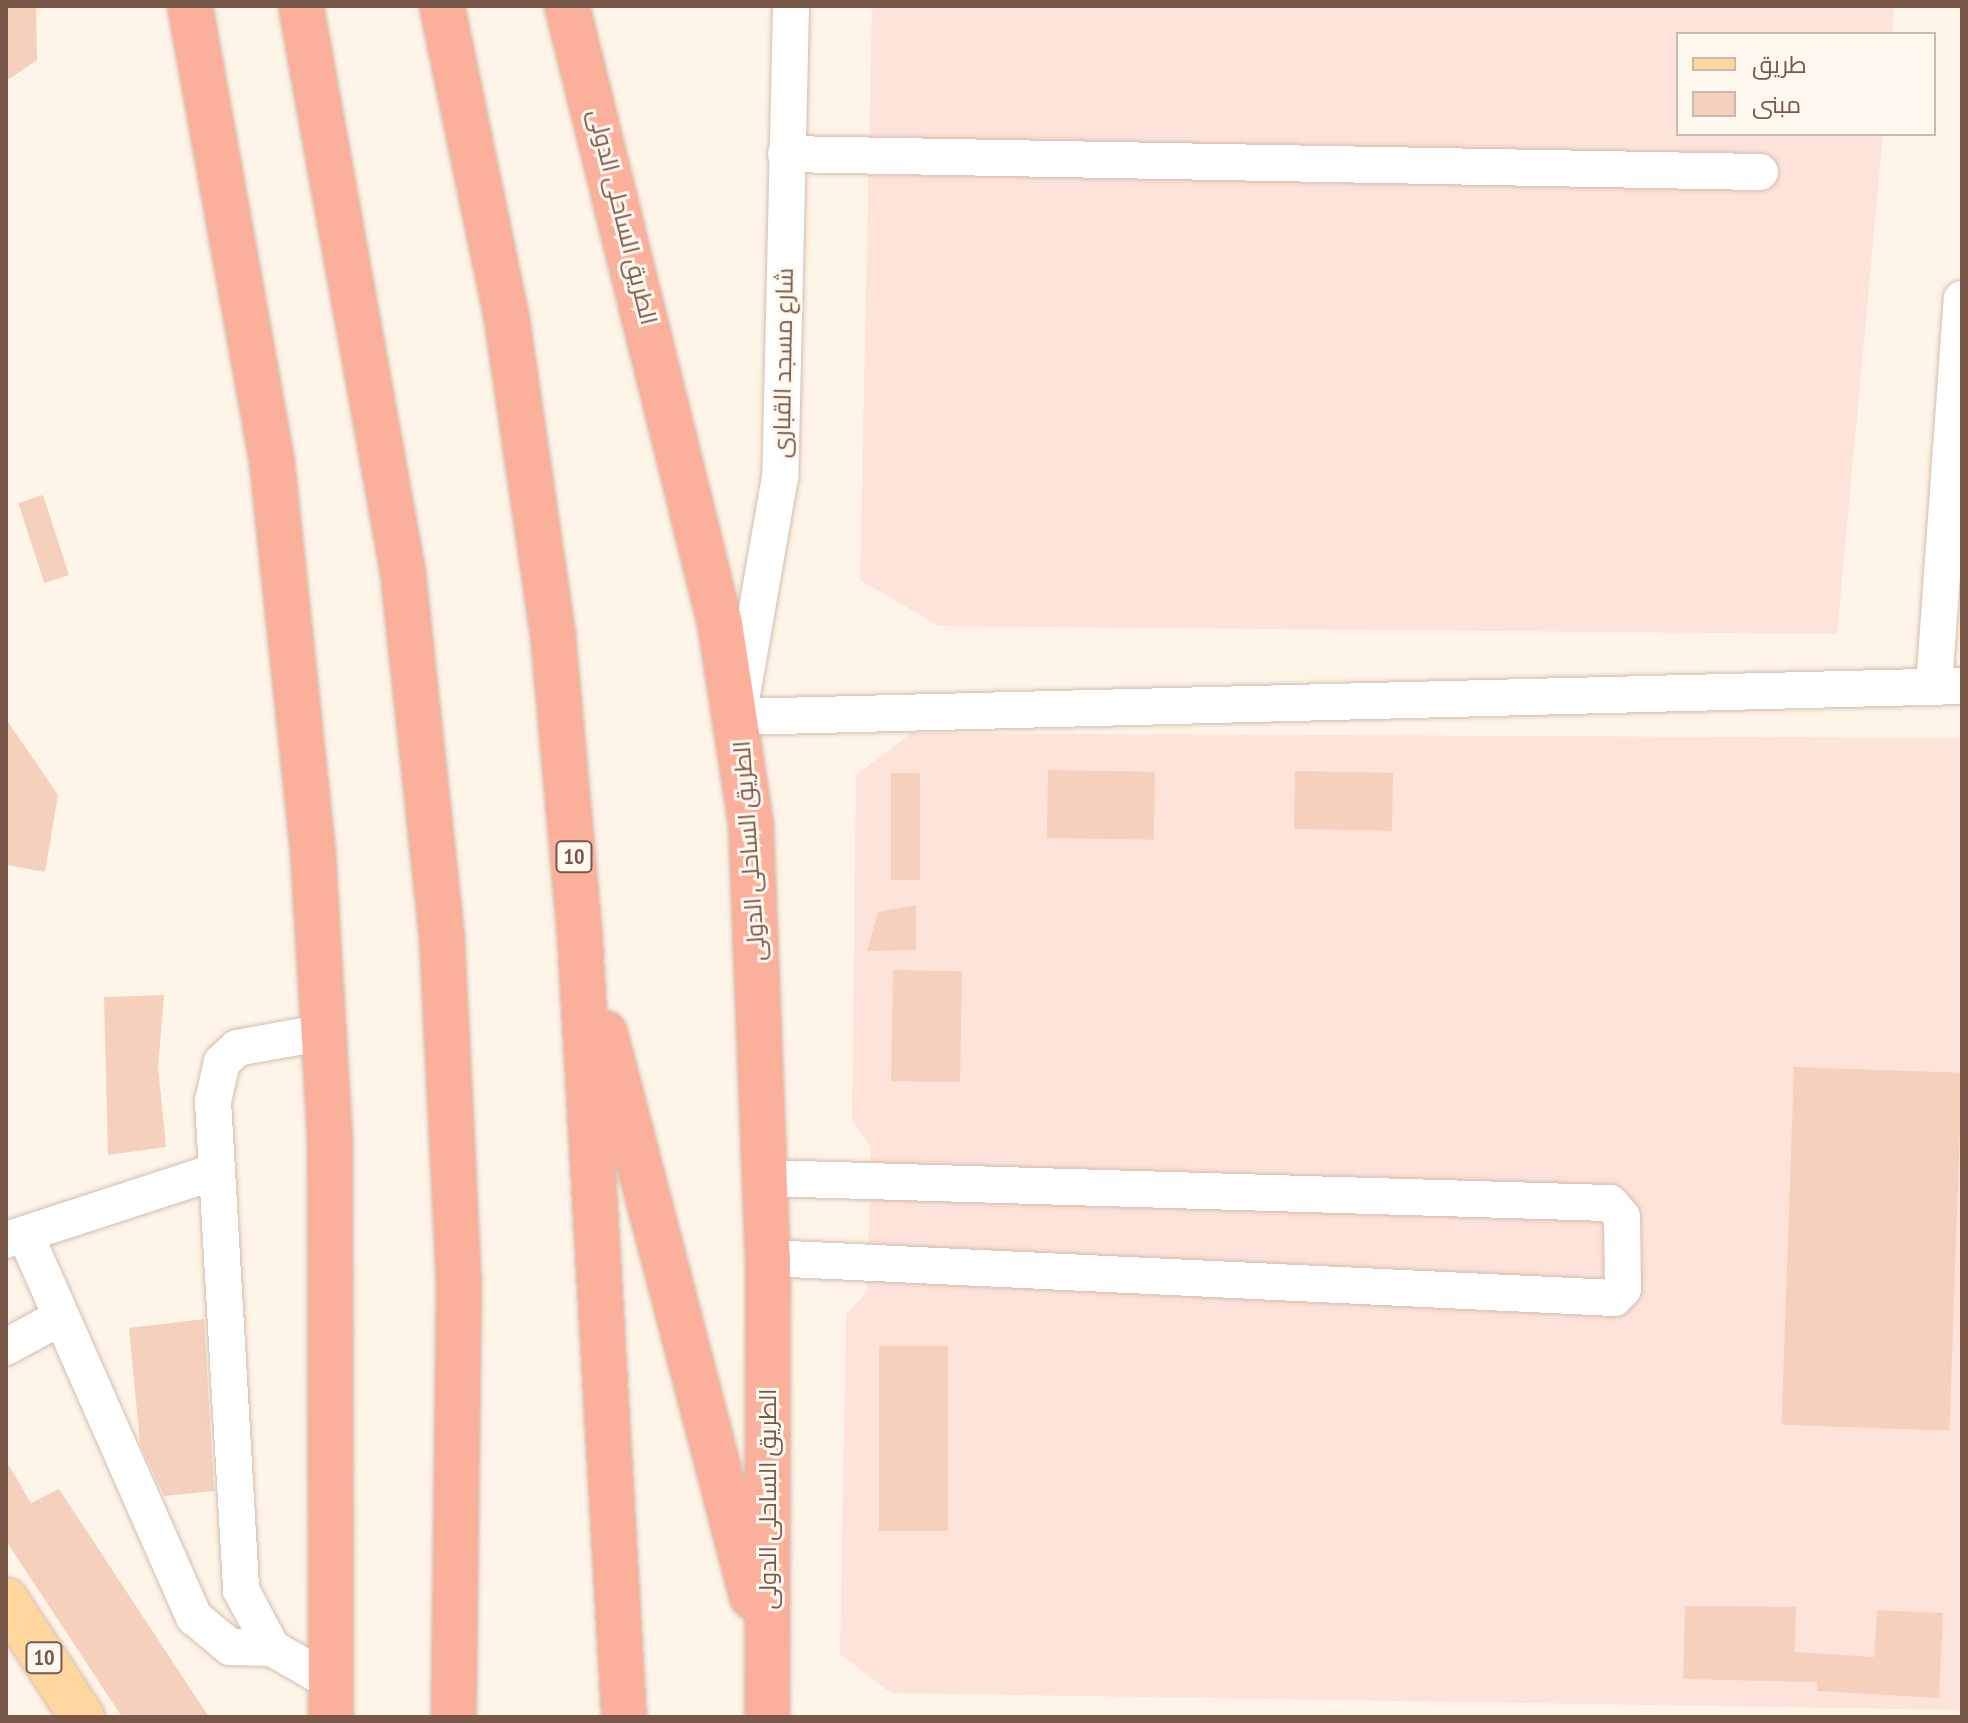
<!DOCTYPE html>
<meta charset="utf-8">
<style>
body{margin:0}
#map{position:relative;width:1968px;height:1723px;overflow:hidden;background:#fef4e7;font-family:"PT Sans Narrow",Cairo,sans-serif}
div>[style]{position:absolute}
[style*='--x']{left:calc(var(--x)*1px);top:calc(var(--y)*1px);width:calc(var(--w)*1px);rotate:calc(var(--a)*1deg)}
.commercial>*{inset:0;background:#fee3da}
.building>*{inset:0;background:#f5d1bd;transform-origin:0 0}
.roads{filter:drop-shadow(0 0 2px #d3bdae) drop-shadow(0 0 2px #d3bdae)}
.minor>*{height:36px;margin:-18px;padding:0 18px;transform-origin:18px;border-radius:18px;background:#fff}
.major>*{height:44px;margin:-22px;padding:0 22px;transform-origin:22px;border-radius:22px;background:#ffd69d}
.highway>*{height:44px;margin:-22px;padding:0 22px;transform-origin:22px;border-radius:22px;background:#fbb09b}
span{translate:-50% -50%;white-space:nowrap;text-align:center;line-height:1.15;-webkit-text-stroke:6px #fff8ef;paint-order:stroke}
.shield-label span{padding:2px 6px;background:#fff8ef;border:2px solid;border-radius:6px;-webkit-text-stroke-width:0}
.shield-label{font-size:22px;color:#795849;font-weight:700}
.street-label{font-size:24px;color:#795849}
.frame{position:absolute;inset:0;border:8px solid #795849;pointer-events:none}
.legend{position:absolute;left:1676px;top:32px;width:260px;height:104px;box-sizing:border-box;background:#fff8ef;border:2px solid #c9b8ad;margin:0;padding:10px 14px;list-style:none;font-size:24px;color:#795849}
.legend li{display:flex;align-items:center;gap:16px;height:40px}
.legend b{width:40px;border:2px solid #c9b8ad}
</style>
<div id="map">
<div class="commercial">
<i style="clip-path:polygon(872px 6px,1894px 6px,1892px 34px,1678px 34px,1678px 134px,1883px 134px,1837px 634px,939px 626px,860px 580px)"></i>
<i style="clip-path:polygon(911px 733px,1962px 738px,1962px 1710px,891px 1693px,840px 1654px,846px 1314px,867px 1292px,870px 1179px,870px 1146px,852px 1120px,856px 775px)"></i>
</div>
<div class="building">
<i style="clip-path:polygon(6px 6px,36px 6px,37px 60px,6px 81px)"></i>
<i style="left:43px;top:495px;width:84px;height:26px;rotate:72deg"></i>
<i style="clip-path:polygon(6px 719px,58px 795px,45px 872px,6px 865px)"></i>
<i style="left:1048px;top:770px;width:107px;height:68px;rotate:1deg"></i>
<i style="left:1295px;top:771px;width:98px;height:58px;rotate:1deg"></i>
<i style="left:891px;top:773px;width:29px;height:107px"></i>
<i style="clip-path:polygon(916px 905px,916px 950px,867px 951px,878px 912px)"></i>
<i style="left:893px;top:970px;width:69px;height:111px;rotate:1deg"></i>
<i style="clip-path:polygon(164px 995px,158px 1067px,166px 1147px,108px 1155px,104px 997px)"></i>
<i style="left:1794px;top:1067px;width:168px;height:358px;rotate:2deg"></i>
<i style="clip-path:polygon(204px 1319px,214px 1491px,164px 1496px,140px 1444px,129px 1328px)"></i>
<i style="left:879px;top:1346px;width:69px;height:185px"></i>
<i style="clip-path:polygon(6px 1461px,31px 1503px,59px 1489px,209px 1717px,122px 1717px,6px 1541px)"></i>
<i style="clip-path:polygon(1685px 1606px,1796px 1607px,1795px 1652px,1874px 1657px,1877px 1610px,1943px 1613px,1939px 1698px,1817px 1691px,1817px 1682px,1683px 1679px)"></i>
</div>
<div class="roads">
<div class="minor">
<i style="--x:791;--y:6;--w:471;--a:91.3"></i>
<i style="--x:780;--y:477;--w:244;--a:99.9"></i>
<i style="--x:738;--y:717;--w:1224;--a:-1.45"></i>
<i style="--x:786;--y:154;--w:974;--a:1.06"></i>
<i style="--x:1934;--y:686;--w:388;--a:-85.9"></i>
<i style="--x:325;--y:1032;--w:89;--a:169.7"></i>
<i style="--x:237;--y:1048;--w:21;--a:137"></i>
<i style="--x:222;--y:1062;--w:40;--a:103"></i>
<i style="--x:213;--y:1101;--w:490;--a:86.7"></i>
<i style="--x:241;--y:1590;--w:66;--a:61.9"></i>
<i style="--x:272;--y:1648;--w:68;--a:30"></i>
<i style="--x:766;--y:1178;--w:844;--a:1.7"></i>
<i style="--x:1610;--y:1203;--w:18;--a:49"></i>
<i style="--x:1622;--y:1217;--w:72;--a:89.2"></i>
<i style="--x:1623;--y:1289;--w:13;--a:135"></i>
<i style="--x:1614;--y:1298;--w:847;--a:-177.29"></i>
<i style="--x:25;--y:1234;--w:419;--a:66.2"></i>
<i style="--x:194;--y:1617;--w:47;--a:39.8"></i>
<i style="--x:230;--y:1647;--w:42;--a:1.4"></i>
<i style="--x:6;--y:1240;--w:222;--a:-18.1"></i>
<i style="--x:6;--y:1347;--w:63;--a:-28.6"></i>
</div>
<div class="major">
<i style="--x:6;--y:1600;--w:140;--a:57"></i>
</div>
<div class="highway">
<i style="--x:190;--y:6;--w:463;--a:79.8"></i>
<i style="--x:272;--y:462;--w:393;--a:84"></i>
<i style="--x:313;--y:853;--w:289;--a:86.6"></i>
<i style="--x:330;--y:1142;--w:575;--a:89.9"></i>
<i style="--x:301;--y:6;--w:576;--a:79.8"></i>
<i style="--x:403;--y:573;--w:367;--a:83.9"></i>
<i style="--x:442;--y:938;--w:344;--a:87.2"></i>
<i style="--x:459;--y:1282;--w:435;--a:90.7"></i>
<i style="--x:442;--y:6;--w:321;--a:78.3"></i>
<i style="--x:507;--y:320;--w:318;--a:81.7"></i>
<i style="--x:553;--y:635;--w:305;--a:84.9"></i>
<i style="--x:580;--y:939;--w:779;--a:86.76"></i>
<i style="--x:567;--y:6;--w:637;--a:76.09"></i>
<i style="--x:720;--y:624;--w:202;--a:81.2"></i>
<i style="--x:751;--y:824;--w:434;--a:87.8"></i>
<i style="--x:768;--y:1258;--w:459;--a:90.1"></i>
<i style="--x:605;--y:1033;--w:583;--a:75.39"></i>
</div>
</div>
<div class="shield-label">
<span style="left:574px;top:857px">10</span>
<span style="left:44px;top:1658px">10</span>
</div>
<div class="street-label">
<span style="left:623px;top:217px;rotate:76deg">الطريق الساحلى الدولى</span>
<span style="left:783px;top:363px;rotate:-89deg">شارع مسجد القبارى</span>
<span style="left:749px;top:851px;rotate:-94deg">الطريق الساحلى الدولى</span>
<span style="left:768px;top:1499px;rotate:-90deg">الطريق الساحلى الدولى</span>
</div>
<div class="frame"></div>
<ul class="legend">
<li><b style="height:10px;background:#ffd69d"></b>طريق</li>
<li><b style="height:22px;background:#f5d1bd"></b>مبنى</li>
</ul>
</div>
